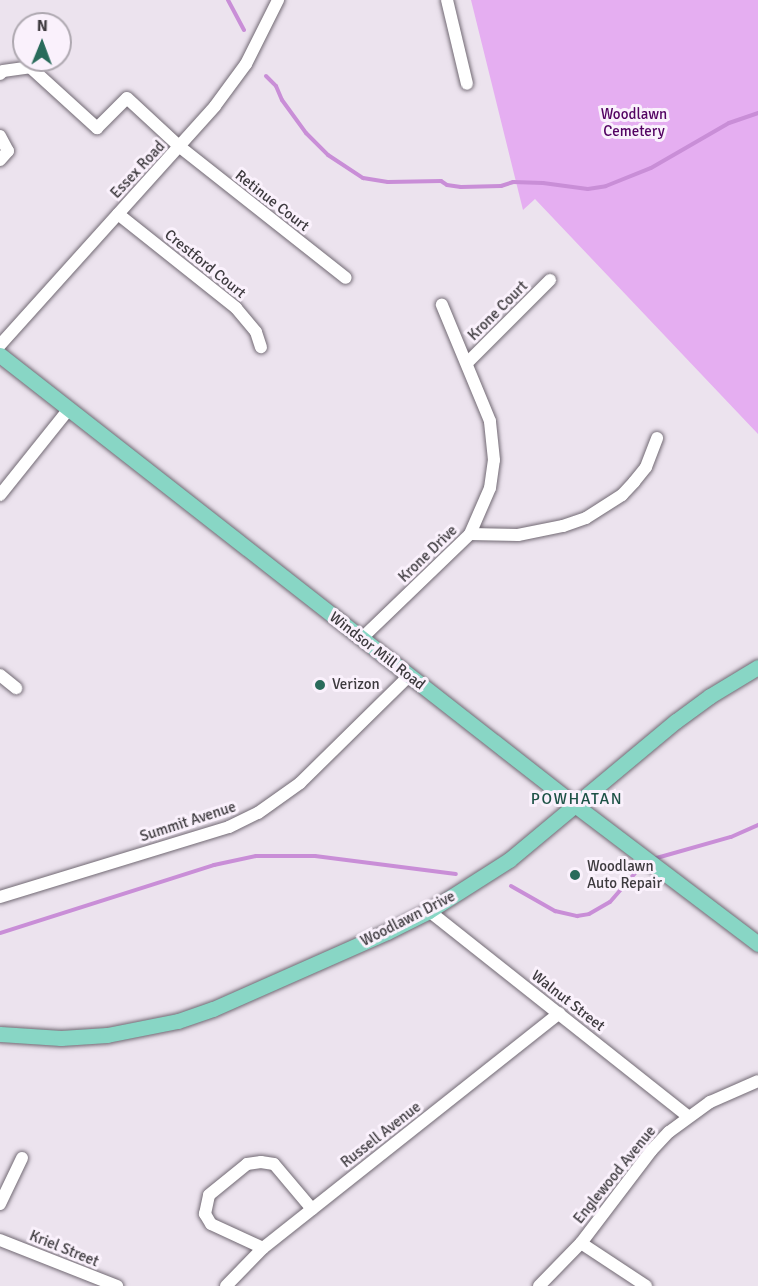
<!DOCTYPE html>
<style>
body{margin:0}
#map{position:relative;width:758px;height:1286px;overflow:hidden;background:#ece3ee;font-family:Signika,sans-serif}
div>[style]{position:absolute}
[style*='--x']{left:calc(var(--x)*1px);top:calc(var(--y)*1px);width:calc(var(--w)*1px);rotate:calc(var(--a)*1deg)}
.green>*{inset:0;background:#e5aef1}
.stream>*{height:4px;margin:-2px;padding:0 2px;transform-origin:2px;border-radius:2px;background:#c98ed7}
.roads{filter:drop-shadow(0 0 2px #716973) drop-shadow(0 0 2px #716973)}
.minor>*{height:12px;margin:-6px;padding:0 6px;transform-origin:6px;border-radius:6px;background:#fff}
.major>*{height:15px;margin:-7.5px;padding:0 7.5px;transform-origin:7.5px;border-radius:7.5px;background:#88d6c5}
.dots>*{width:16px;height:16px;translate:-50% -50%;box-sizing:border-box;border:3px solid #faf1fc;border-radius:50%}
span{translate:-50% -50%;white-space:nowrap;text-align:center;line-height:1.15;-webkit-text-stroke:6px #faf1fc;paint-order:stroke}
.park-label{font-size:15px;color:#530362}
.street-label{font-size:15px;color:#3d3a3e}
.poi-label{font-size:15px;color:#3d3a3e}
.left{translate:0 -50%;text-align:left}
.neighbourhood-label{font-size:16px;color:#1d5246;letter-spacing:1.5px}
.north{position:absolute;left:12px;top:12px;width:60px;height:60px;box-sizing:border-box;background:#faf1fc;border:2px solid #aea8b0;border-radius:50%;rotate:1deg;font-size:16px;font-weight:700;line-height:24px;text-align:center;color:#3d3a3e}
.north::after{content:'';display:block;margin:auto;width:21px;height:27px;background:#296b5b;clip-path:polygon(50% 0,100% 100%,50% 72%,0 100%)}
</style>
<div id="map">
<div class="green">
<i style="clip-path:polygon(471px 0,758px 0,758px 434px,535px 199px,523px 210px)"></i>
</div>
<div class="stream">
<i style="--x:228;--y:0;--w:34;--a:62"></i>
<i style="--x:266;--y:76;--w:14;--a:45"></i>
<i style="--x:276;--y:86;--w:15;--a:67"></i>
<i style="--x:282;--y:100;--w:41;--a:54"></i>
<i style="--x:306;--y:133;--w:31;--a:45"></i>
<i style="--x:328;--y:155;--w:42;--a:33.3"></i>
<i style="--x:363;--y:178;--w:25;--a:9"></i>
<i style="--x:388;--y:182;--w:53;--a:-1.1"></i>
<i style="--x:441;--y:181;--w:7;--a:34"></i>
<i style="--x:447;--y:185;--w:14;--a:8"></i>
<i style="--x:461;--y:187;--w:40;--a:-1.4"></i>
<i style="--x:501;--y:186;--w:13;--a:-18"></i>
<i style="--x:513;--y:182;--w:30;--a:2"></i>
<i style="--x:543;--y:183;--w:45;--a:7.6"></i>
<i style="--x:588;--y:189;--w:18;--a:-9"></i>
<i style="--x:606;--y:186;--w:48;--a:-21.8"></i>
<i style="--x:651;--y:168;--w:90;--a:-30"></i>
<i style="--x:729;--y:123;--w:31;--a:-19"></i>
<i style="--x:653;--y:859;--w:81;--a:-15.8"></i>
<i style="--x:731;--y:837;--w:30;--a:-24"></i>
<i style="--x:511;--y:886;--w:51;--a:29.6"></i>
<i style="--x:555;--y:911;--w:23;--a:13"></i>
<i style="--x:577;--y:916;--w:12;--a:-9"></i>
<i style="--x:589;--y:914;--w:24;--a:-30"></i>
<i style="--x:610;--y:902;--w:50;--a:-49"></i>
<i style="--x:0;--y:933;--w:225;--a:-17.6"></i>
<i style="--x:214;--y:865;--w:43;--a:-12.1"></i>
<i style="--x:256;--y:856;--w:59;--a:0"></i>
<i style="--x:315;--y:856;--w:142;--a:7.3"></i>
</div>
<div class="roads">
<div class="minor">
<i style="--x:447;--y:0;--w:86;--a:76.6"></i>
<i style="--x:0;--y:74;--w:4;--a:-45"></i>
<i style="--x:3;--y:71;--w:27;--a:-8"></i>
<i style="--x:30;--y:67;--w:91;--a:42.3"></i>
<i style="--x:97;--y:128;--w:42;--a:-45"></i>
<i style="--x:127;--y:98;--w:72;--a:42.8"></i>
<i style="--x:180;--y:147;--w:211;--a:38.3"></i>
<i style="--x:0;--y:136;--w:17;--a:62"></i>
<i style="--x:8;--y:151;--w:12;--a:132"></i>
<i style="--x:118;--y:214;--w:151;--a:38.5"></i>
<i style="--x:236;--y:308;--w:31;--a:50"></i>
<i style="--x:256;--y:332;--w:16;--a:72"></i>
<i style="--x:0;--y:345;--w:321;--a:-48"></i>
<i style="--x:215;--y:106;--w:52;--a:-53.6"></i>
<i style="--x:246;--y:64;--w:72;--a:-63.4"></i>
<i style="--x:468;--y:362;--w:116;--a:-45"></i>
<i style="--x:0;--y:495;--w:109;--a:-51.3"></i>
<i style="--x:470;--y:534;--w:48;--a:1.2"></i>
<i style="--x:518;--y:535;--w:46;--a:-11.3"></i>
<i style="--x:563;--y:526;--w:24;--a:-19"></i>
<i style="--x:586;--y:518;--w:43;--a:-32.6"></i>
<i style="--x:622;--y:495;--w:18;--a:-47"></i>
<i style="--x:634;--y:482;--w:19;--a:-51"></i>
<i style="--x:646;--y:467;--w:31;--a:-69"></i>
<i style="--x:361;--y:639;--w:151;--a:-43.9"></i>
<i style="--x:470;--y:534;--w:50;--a:-66.5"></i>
<i style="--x:490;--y:488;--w:28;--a:-82"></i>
<i style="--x:494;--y:460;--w:39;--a:-96"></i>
<i style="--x:490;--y:421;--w:126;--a:-112.5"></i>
<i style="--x:0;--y:675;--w:21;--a:39"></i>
<i style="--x:0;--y:897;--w:239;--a:-17"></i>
<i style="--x:229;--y:827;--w:32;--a:-26"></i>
<i style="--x:258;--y:813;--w:52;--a:-35.5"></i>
<i style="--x:300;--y:783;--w:153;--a:-44.5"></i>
<i style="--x:429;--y:911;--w:330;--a:38.4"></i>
<i style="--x:0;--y:1204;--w:51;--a:-64.4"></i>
<i style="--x:0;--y:1240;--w:126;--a:21.5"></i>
<i style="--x:581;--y:1243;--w:78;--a:33.5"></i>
<i style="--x:263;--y:1248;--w:57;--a:-155.2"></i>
<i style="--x:211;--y:1224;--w:12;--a:-121"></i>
<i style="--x:205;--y:1214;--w:19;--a:-78"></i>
<i style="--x:209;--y:1195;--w:49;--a:-39.2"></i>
<i style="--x:247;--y:1164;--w:14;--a:-8"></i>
<i style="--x:261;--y:1162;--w:13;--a:9"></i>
<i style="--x:274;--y:1164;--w:59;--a:49.8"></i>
<i style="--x:226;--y:1286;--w:53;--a:-45.8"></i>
<i style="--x:263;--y:1248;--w:378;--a:-38.4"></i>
<i style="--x:539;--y:1286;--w:60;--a:-45.7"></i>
<i style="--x:581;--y:1243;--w:116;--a:-52.7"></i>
<i style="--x:651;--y:1151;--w:26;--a:-47"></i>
<i style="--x:669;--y:1132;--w:51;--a:-36.2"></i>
<i style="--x:710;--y:1102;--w:52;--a:-23.6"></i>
</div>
<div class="major">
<i style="--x:0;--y:355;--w:730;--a:38.05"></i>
<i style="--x:575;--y:805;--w:230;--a:37.2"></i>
<i style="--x:0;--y:1034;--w:61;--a:3.8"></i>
<i style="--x:61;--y:1038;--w:46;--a:-3.7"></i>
<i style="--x:107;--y:1035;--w:72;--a:-11.2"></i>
<i style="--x:178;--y:1021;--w:37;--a:-19"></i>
<i style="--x:213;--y:1009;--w:190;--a:-23.9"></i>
<i style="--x:387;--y:932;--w:47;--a:-26.6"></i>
<i style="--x:429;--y:911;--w:95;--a:-32.5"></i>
<i style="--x:509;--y:860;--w:217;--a:-39.8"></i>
<i style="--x:676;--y:721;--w:42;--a:-36.3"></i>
<i style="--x:710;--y:696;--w:56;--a:-31.1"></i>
</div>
</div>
<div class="dots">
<i style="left:320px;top:685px;background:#296b5b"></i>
<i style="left:575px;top:875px;background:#296b5b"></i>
</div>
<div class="park-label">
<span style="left:634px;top:123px">Woodlawn<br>Cemetery</span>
</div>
<div class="street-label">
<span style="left:138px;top:170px;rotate:-47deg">Essex Road</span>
<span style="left:272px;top:201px;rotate:38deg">Retinue Court</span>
<span style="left:205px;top:264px;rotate:39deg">Crestford Court</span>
<span style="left:498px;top:311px;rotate:-45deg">Krone Court</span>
<span style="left:428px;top:554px;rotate:-44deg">Krone Drive</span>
<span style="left:377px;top:651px;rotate:38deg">Windsor Mill Road</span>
<span style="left:188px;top:822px;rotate:-18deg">Summit Avenue</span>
<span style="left:408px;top:919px;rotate:-27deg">Woodlawn Drive</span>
<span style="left:568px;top:1001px;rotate:38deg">Walnut Street</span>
<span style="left:381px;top:1135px;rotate:-38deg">Russell Avenue</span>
<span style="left:615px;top:1175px;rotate:-51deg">Englewood Avenue</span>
<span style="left:64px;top:1249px;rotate:22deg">Kriel Street</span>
</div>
<div class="poi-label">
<span class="left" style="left:332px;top:685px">Verizon</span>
<span class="left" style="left:587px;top:875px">Woodlawn<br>Auto Repair</span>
</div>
<div class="neighbourhood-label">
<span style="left:577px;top:799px">POWHATAN</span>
</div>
<div class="north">N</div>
</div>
